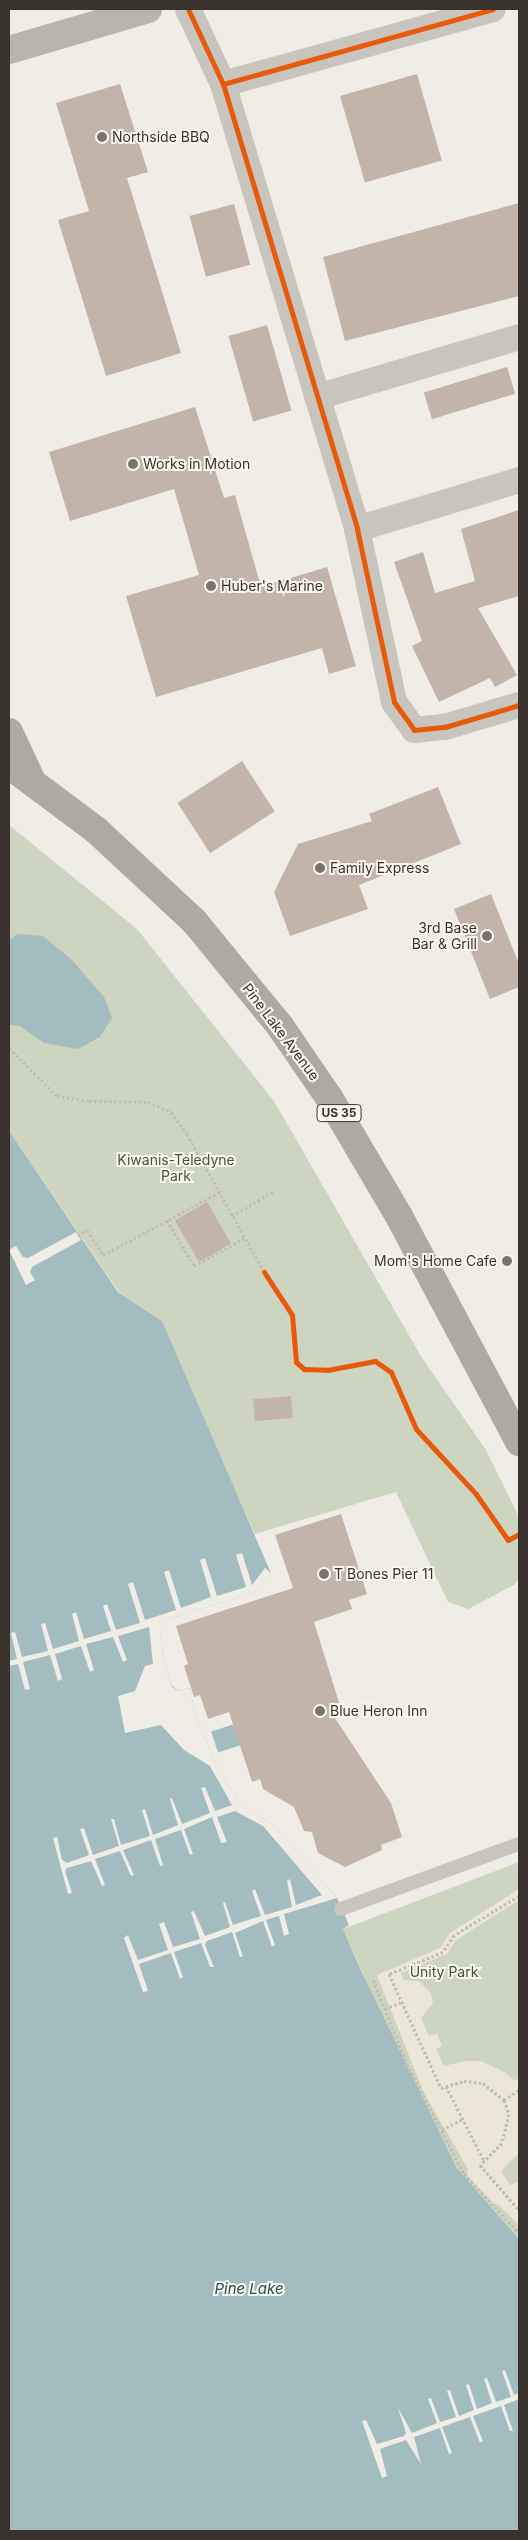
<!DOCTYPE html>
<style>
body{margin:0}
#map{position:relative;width:528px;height:2540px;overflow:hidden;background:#efede6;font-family:Inter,sans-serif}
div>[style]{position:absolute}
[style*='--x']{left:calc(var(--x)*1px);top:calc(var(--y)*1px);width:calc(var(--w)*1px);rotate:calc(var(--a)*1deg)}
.green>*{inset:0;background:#cdd5c0}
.plaza>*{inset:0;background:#ece6d6}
.water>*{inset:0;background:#a2bcc0;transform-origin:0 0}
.pier>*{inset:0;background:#efede6}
.building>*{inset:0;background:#c2b4a8;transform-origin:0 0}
.path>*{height:3px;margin-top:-1.5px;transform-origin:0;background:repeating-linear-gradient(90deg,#c1bdb6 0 2.5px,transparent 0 5px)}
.lane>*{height:14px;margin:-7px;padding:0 7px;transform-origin:7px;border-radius:7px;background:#c8c4be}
.street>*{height:26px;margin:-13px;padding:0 13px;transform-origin:13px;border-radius:13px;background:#c8c4be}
.secondary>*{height:28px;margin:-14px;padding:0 14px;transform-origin:14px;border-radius:14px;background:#b9b4ae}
.primary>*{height:28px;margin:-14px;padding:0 14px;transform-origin:14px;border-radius:14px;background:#ada9a3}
.cycleway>*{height:5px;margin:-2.5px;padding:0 2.5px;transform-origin:2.5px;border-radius:2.5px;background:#e8590c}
.dots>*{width:14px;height:14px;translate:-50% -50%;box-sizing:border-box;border:2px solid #faf7ee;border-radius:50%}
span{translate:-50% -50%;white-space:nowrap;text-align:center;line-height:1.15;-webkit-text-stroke:4px #faf7ee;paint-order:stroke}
.shield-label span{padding:1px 4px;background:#faf7ee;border:1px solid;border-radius:4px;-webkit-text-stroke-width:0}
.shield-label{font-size:12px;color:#3a322c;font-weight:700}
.poi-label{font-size:14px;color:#3a322c}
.left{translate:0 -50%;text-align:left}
.right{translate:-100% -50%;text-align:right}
.street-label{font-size:14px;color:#3a322c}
.park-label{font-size:14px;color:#435830}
.water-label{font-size:15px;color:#224f5b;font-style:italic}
.frame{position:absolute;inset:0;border:10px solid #3a322c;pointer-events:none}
</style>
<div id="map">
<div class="green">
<i style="clip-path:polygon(9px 825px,137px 929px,274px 1101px,422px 1358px,486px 1450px,519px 1517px,519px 1579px,514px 1585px,468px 1609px,448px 1602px,396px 1492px,255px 1534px,208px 1433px,162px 1321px,119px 1292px,9px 1131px)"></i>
<i style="clip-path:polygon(519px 1862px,519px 2239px,456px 2167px,399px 2053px,343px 1929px)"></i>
</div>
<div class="plaza">
<i style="clip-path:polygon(519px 1889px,519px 1900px,456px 1940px,447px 1954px,401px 1973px,404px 1980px,419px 1981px,431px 1993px,433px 2003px,421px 2018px,429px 2036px,437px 2034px,442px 2046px,436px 2049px,444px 2066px,465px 2061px,481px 2061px,506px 2073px,514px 2081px,519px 2078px,519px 2153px,501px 2171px,510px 2185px,519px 2182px,519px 2225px,499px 2205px,493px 2203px,467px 2175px,468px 2169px,424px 2093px,377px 1975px,440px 1948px,450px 1933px)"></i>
</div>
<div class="water">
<i style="clip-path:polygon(18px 934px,43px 936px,72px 960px,104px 997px,112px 1018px,100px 1037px,78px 1049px,44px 1043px,20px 1026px,9px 1025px,9px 940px)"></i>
<i style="clip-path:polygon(9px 1131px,118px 1292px,162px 1321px,271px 1573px,256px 1591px,167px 1620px,161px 1630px,163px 1658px,172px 1686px,180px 1691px,189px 1688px,197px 1718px,216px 1764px,242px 1807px,270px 1822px,337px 1898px,349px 1925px,343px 1929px,360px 1968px,456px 2167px,519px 2239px,519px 2531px,9px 2531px)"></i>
<i style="left:253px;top:1718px;width:22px;height:44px;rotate:72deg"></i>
</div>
<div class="pier">
<i style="clip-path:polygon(76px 1232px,81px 1240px,32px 1267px,30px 1272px,35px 1280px,26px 1285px,9px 1250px,16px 1246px,23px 1257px,28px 1258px)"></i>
<i style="clip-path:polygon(242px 1553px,252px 1585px,265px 1568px,271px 1573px,256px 1591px,167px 1620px,161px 1630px,163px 1658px,172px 1687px,180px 1691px,189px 1688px,197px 1718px,216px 1764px,242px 1807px,270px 1822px,337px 1898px,284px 1914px,289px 1934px,284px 1936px,279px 1916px,266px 1920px,275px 1945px,272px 1947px,263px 1921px,235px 1933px,243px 1957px,240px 1957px,232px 1932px,207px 1941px,205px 1945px,214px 1967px,210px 1967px,201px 1943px,174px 1952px,183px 1977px,180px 1979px,171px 1953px,139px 1964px,148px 1991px,143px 1992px,124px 1938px,128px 1935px,138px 1960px,168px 1950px,159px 1924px,164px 1922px,173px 1947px,200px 1939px,191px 1912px,194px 1911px,205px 1936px,230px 1927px,223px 1903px,225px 1902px,233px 1925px,261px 1916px,252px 1891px,255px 1889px,265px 1915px,292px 1907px,287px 1881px,290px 1879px,296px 1905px,322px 1895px,263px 1826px,235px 1811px,217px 1817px,227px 1842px,221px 1843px,212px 1817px,184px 1829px,193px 1854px,190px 1855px,181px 1830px,155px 1839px,163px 1865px,160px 1866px,151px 1840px,123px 1850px,134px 1875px,131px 1876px,120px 1851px,95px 1859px,105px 1885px,102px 1886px,91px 1861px,67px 1868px,65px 1871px,72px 1893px,68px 1894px,53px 1838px,57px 1837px,62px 1860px,67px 1863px,89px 1855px,80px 1829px,84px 1828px,93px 1855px,119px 1846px,111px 1819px,114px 1819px,121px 1845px,150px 1836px,142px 1810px,145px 1809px,153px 1835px,178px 1825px,170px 1799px,172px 1798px,182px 1824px,210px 1813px,201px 1788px,205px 1787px,215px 1811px,232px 1805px,210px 1766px,184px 1750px,161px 1725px,125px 1733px,118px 1696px,135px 1691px,145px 1666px,153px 1664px,149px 1627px,118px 1636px,127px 1660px,123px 1662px,113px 1637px,86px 1644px,94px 1670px,90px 1672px,81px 1646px,55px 1654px,62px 1679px,58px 1681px,50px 1655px,23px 1662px,30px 1689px,25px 1690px,18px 1664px,9px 1666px,9px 1661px,17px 1659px,11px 1633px,15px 1632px,22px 1657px,48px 1651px,41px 1624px,45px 1623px,53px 1649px,79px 1641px,72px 1614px,76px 1612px,84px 1639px,111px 1631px,103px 1606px,107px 1604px,116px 1630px,140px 1623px,128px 1584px,133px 1582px,145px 1620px,176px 1610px,164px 1572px,169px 1570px,181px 1608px,211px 1597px,200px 1560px,205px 1558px,217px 1596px,246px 1587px,236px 1555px)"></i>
<i style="clip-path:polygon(505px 2370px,514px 2395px,519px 2393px,519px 2399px,504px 2405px,513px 2431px,510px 2431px,501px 2406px,473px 2416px,483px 2441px,480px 2443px,470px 2417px,442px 2427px,452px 2453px,449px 2454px,440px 2428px,414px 2437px,421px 2464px,406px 2440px,380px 2449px,387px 2476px,382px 2478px,362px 2421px,366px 2420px,377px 2444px,404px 2436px,406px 2433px,398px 2408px,412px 2433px,437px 2423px,428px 2399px,431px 2398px,440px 2422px,456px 2417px,447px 2391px,450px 2390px,459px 2416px,474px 2410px,466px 2385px,469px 2384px,477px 2409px,492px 2403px,484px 2379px,487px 2378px,496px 2402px,511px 2397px,502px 2371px)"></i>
</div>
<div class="building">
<i style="left:417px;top:74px;width:90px;height:80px;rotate:74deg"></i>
<i style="clip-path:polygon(120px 84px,148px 172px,127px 178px,181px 353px,106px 376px,58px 220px,89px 211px,56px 103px)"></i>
<i style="clip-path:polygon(519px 203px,519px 296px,345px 341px,323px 257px)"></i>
<i style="left:234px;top:204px;width:63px;height:46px;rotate:75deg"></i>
<i style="left:267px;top:325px;width:89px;height:40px;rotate:74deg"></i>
<i style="left:507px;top:367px;width:28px;height:87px;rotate:73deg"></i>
<i style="clip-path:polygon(195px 407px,224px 498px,235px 495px,261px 587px,327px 567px,356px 666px,329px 674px,322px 648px,156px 697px,126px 596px,199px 575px,174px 489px,70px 521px,49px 452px)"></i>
<i style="clip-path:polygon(519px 510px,519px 596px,478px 608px,517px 675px,495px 687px,490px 678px,439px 702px,412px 646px,422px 641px,394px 562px,423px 552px,435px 593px,475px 581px,461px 529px)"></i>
<i style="left:242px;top:761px;width:60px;height:77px;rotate:57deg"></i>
<i style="clip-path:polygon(438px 787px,461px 844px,359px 885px,368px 909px,290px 936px,274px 892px,298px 844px,372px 821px,369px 814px)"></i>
<i style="clip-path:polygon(491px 894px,519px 964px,519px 987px,490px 999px,454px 909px)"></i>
<i style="left:207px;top:1202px;width:48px;height:37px;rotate:60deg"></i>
<i style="left:291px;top:1396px;width:22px;height:38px;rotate:85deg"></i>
<i style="clip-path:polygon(341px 1514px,367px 1594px,349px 1600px,352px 1609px,314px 1622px,341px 1709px,331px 1712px,391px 1803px,402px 1837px,381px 1845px,382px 1850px,345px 1867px,318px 1853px,312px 1832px,304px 1831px,294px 1807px,263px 1789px,260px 1779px,252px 1782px,229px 1712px,208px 1719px,200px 1695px,194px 1697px,184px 1666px,188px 1664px,176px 1626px,293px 1588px,275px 1535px)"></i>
</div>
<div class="path">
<i style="--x:9;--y:1048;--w:68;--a:45"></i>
<i style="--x:57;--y:1096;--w:32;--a:9"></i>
<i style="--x:89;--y:1101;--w:59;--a:1"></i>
<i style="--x:148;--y:1102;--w:25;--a:23"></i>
<i style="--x:171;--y:1112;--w:27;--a:54"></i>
<i style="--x:187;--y:1134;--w:158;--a:60.8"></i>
<i style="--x:232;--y:1216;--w:49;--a:-30.8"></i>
<i style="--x:167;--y:1220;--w:53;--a:59.6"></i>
<i style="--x:194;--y:1266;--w:57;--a:-29.2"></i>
<i style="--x:78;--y:1236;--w:11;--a:-34"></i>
<i style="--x:87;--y:1230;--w:30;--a:57"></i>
<i style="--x:103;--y:1255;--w:131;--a:-28.3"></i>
<i style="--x:519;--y:1896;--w:76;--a:149"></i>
<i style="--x:454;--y:1935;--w:20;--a:123"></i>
<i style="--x:443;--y:1952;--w:58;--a:157.8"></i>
<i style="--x:389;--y:1974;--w:125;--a:65.5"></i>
<i style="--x:441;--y:2088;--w:24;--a:-17"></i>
<i style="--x:464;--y:2081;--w:19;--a:6"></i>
<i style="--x:483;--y:2083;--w:27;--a:39"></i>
<i style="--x:504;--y:2100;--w:15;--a:70"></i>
<i style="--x:509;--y:2114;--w:30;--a:104"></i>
<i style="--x:502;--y:2143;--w:31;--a:135"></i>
<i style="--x:480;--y:2165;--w:60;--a:49.1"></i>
<i style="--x:373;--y:1980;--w:91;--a:68"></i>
<i style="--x:407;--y:2064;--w:124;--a:62.6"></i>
<i style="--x:464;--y:2174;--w:81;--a:47"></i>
<i style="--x:385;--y:2009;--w:17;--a:-24"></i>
<i style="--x:446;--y:2086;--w:84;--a:63.1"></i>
<i style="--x:504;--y:2100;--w:18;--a:-34"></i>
<i style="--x:442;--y:2130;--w:24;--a:-28"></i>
</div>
<div class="lane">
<i style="--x:341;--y:1909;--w:189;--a:-20.1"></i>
</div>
<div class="street">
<i style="--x:188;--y:9;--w:83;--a:65"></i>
<i style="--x:223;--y:84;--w:465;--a:73.2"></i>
<i style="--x:357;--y:529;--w:177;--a:77.9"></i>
<i style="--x:394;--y:702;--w:34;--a:54"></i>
<i style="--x:414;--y:730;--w:31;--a:-6"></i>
<i style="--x:445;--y:727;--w:77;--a:-16.6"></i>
<i style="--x:223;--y:84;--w:280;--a:-15.5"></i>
<i style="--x:317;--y:397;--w:211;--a:-16.5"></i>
<i style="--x:357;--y:529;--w:169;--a:-16.8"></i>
</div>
<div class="secondary">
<i style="--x:9;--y:50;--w:145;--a:-16.4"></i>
</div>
<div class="primary">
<i style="--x:9;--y:732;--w:54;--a:64.9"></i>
<i style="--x:9;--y:765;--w:109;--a:36.8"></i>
<i style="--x:96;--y:830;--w:134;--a:42.9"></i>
<i style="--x:194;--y:921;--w:136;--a:50.7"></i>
<i style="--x:280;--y:1026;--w:88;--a:55.6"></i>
<i style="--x:330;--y:1099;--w:138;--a:59.5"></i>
<i style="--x:400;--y:1218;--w:254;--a:62"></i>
</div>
<div class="cycleway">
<i style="--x:188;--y:9;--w:83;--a:65"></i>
<i style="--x:223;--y:84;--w:465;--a:73.2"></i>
<i style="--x:357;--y:529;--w:177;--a:77.9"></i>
<i style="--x:394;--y:702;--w:34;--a:54"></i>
<i style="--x:414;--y:730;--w:31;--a:-6"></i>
<i style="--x:445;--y:727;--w:77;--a:-16.6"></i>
<i style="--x:223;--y:84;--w:280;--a:-15.5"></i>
<i style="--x:264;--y:1272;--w:51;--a:56.9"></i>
<i style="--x:292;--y:1315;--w:47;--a:85.1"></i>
<i style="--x:296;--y:1362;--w:11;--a:41"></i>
<i style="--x:304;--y:1369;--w:23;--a:2"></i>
<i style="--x:327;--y:1370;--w:49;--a:-10.6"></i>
<i style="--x:375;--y:1361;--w:19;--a:35"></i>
<i style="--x:391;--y:1372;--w:62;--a:66.3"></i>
<i style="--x:416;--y:1429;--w:88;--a:47.3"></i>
<i style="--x:476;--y:1494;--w:56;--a:55.2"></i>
<i style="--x:508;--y:1540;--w:13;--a:-29"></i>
</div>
<div class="dots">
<i style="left:102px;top:137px;background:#79736d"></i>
<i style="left:133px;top:464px;background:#79736d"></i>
<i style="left:211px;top:586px;background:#79736d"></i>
<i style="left:320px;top:868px;background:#79736d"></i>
<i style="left:487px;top:936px;background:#79736d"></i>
<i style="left:507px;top:1261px;background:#79736d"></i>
<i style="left:324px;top:1574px;background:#79736d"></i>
<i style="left:320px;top:1711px;background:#79736d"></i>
</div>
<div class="shield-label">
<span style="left:339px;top:1113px">US 35</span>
</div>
<div class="poi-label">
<span class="left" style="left:112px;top:137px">Northside BBQ</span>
<span class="left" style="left:143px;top:464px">Works in Motion</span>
<span class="left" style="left:221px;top:586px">Huber's Marine</span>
<span class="left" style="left:330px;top:868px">Family Express</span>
<span class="right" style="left:477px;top:936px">3rd Base<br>Bar &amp; Grill</span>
<span class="right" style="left:497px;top:1261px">Mom's Home Cafe</span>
<span class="left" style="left:334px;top:1574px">T Bones Pier 11</span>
<span class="left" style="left:330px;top:1711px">Blue Heron Inn</span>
</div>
<div class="street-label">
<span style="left:281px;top:1032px;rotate:53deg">Pine Lake Avenue</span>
</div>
<div class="park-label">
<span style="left:176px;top:1168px">Kiwanis-Teledyne<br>Park</span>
<span style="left:444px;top:1972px">Unity Park</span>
</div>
<div class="water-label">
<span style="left:249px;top:2289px">Pine Lake</span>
</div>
<div class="frame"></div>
</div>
